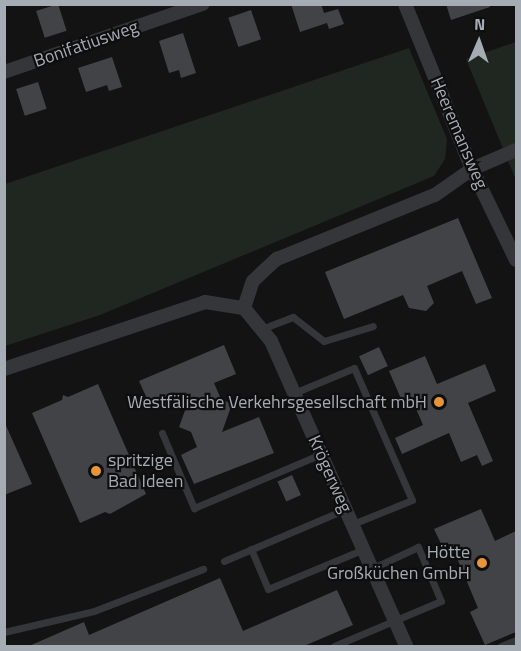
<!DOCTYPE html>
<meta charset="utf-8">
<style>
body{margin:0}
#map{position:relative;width:521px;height:651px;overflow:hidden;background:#131314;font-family:"Titillium Web",sans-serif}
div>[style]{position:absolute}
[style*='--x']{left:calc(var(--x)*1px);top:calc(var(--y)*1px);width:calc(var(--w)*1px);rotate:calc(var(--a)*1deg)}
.green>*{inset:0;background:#1f2720}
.building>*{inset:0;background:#424347;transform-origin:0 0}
.service>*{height:7px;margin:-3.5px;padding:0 3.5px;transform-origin:3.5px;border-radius:3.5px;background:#343639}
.minor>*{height:14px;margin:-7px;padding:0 7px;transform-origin:7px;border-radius:7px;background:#343639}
.dots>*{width:16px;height:16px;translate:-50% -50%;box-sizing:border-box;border:3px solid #0e0e0f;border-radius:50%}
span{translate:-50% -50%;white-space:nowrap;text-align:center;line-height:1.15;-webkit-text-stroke:4.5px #0e0e0f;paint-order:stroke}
.street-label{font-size:18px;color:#a5acb4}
.poi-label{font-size:18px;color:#a5acb4}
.right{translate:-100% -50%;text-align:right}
.left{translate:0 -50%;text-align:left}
.frame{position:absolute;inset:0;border:6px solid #a5acb4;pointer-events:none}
.north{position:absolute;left:449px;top:12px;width:60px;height:60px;-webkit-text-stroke:4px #0e0e0f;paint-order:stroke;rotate:2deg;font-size:16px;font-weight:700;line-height:24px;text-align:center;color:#a5acb4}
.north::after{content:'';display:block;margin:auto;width:21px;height:27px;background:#a5acb4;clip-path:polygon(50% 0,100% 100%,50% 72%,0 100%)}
</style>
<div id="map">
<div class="green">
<i style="clip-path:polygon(516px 42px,516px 180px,466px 59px)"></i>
<i style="clip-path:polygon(409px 48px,447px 139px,445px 159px,434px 176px,100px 315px,5px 346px,5px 184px)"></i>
</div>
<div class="building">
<i style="left:58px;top:4px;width:28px;height:23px;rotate:72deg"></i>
<i style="clip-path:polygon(291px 4px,321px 4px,324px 13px,338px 9px,344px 24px,329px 29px,327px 23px,300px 32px)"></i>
<i style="clip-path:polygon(446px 4px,490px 4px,490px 7px,451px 20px)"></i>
<i style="left:251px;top:10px;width:31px;height:24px;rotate:71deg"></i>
<i style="clip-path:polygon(183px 33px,196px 73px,181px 78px,179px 70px,169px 73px,159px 41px)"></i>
<i style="clip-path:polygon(112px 57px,122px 87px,109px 91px,107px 85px,86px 92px,78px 68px)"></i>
<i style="left:38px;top:82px;width:28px;height:23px;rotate:72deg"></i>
<i style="clip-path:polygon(458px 218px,492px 298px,476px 304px,462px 271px,427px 286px,434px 303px,426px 311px,409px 308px,403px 295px,344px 319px,325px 272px)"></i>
<i style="clip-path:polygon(224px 345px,236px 374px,214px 383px,221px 399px,232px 404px,222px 432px,259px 417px,274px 453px,194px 484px,181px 455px,197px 447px,191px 432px,179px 427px,191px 394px,152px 410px,139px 381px)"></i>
<i style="left:379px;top:347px;width:21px;height:22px;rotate:65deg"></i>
<i style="clip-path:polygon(425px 356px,437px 384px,485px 364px,496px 391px,468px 403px,493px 461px,482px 466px,477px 455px,461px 462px,449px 433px,402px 454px,395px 438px,423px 425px,411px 397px,402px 401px,389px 371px)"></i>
<i style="clip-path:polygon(98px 384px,146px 494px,110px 514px,105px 512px,80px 523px,32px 413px,62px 400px,63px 395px,68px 397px)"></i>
<i style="clip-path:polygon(4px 421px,32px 484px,4px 495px)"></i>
<i style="left:292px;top:475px;width:22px;height:16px;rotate:66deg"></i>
<i style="clip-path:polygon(481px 509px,495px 541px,516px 531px,516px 632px,485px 645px,470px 612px,478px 608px,451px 544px,443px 548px,434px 529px)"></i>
<i style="clip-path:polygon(220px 578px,243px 631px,337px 590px,353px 625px,304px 646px,29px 646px,84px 622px,89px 635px)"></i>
</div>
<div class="service">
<i style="--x:264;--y:328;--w:31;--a:-21"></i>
<i style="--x:293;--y:317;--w:39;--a:38"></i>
<i style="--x:324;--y:341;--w:51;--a:-17"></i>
<i style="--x:294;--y:393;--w:65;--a:-22.6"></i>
<i style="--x:354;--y:368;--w:144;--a:66.3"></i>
<i style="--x:412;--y:500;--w:64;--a:157.9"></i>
<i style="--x:162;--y:433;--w:82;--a:66.9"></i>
<i style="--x:194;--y:508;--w:138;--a:-23"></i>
<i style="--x:251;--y:549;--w:43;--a:67"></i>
<i style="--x:268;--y:589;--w:104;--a:-22.6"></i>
<i style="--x:224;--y:561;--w:133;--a:-23.1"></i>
<i style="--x:4;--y:632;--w:92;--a:-13.1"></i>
<i style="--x:94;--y:611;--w:117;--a:-21.1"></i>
<i style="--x:334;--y:646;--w:116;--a:-22.8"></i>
<i style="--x:441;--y:601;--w:59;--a:-113.1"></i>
<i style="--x:418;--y:547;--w:50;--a:155"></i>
<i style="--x:501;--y:646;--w:16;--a:-22"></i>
</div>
<div class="minor">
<i style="--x:405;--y:4;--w:178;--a:67.9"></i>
<i style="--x:472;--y:169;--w:101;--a:64.2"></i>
<i style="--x:4;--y:72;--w:210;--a:-18.9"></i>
<i style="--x:244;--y:308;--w:28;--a:-72"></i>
<i style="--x:253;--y:281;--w:33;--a:-43"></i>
<i style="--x:277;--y:259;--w:170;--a:-22.1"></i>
<i style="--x:435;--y:195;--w:45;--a:-35.1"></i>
<i style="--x:472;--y:169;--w:48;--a:-23.4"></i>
<i style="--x:4;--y:369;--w:212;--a:-18.4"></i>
<i style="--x:205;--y:302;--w:39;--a:9"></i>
<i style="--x:244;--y:308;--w:43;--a:50.7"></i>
<i style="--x:271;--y:341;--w:334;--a:66.1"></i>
</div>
<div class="dots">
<i style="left:439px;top:402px;background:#e69639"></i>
<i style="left:96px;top:471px;background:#e69639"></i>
<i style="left:482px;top:563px;background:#e69639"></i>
</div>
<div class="street-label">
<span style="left:86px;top:44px;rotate:-19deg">Bonifatiusweg</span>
<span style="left:459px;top:133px;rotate:67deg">Heeremansweg</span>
<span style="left:330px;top:474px;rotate:66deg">Krögerweg</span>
</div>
<div class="poi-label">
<span class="right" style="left:427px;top:402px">Westfälische Verkehrsgesellschaft mbH</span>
<span class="left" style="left:108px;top:471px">spritzige<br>Bad Ideen</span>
<span class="right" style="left:470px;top:563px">Hötte<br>Großküchen GmbH</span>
</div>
<div class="frame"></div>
<div class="north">N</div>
</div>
